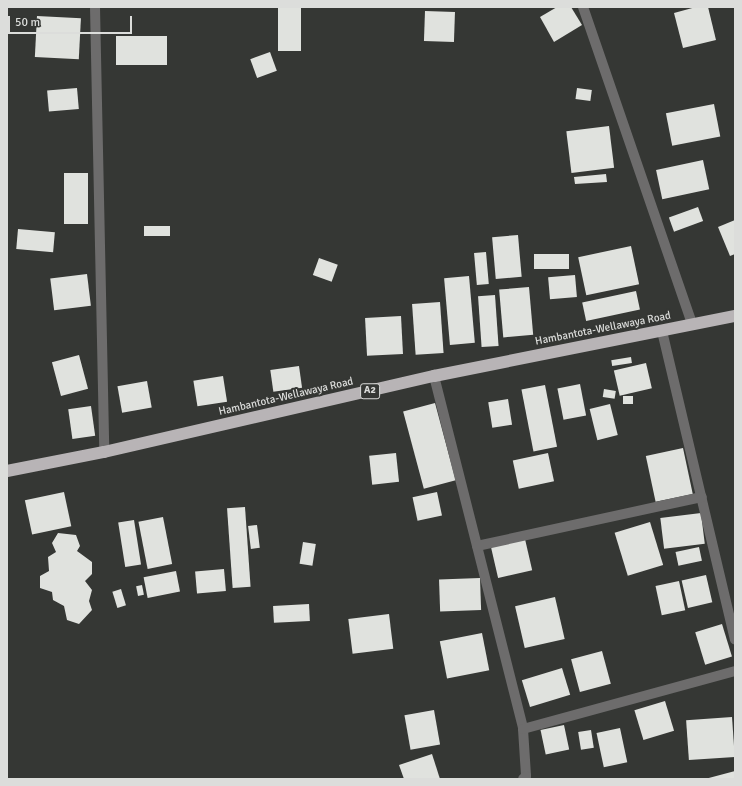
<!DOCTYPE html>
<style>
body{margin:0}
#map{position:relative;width:742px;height:786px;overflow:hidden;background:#353734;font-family:Signika,sans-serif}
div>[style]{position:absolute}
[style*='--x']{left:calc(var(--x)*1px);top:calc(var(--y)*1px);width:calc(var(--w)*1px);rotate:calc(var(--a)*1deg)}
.building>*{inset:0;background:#e0e2de;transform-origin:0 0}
.minor>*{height:10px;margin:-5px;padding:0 5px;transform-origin:5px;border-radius:5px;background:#6d6c6c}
.highway>*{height:12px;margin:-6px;padding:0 6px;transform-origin:6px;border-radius:6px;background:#b8b4b6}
span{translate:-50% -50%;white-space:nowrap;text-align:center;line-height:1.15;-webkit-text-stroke:4px #353734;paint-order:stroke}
.shield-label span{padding:1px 3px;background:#353734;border:1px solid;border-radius:3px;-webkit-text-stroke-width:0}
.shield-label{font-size:10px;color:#dcdddb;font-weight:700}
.street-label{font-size:11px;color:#dcdddb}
.frame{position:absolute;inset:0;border:8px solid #dcdddb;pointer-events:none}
.scale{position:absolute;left:8px;top:16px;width:124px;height:18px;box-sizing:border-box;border:2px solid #dcdddb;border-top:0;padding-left:5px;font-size:12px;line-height:14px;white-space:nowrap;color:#dcdddb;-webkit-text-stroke:3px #353734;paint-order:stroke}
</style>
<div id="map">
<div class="building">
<i style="left:278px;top:7px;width:23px;height:44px"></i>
<i style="clip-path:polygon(557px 7px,571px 7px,582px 25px,554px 42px,540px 17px)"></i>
<i style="clip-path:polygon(696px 7px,708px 7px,716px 40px,683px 48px,674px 13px)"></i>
<i style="left:425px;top:11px;width:30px;height:30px;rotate:2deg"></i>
<i style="left:37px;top:16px;width:44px;height:41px;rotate:3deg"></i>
<i style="left:167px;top:36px;width:29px;height:51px;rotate:90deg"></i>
<i style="left:270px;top:52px;width:20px;height:21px;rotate:70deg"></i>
<i style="left:77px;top:88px;width:21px;height:30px;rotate:85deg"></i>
<i style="left:577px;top:88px;width:15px;height:11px;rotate:8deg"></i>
<i style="left:714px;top:104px;width:33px;height:49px;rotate:79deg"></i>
<i style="left:609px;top:126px;width:42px;height:43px;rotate:83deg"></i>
<i style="left:703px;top:160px;width:30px;height:48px;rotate:78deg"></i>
<i style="left:64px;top:173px;width:24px;height:51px"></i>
<i style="clip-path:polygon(606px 174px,607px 182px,575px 184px,574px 177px)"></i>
<i style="left:698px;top:207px;width:15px;height:31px;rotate:70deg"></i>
<i style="clip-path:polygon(735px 220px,735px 254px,730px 256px,718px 227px)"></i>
<i style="left:144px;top:226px;width:26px;height:10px"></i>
<i style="left:18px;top:229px;width:37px;height:20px;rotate:5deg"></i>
<i style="left:518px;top:235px;width:42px;height:26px;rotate:85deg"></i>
<i style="left:631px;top:246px;width:39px;height:54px;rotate:78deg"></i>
<i style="left:486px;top:252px;width:32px;height:12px;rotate:85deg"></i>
<i style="left:534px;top:254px;width:35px;height:15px"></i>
<i style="left:319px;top:258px;width:20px;height:18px;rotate:20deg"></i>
<i style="left:87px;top:274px;width:32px;height:37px;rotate:83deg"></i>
<i style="left:575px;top:275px;width:22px;height:27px;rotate:85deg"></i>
<i style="left:469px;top:276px;width:67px;height:25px;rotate:85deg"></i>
<i style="left:529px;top:287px;width:48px;height:30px;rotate:85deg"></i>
<i style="left:636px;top:291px;width:19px;height:55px;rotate:78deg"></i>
<i style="left:495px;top:295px;width:51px;height:17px;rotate:86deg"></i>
<i style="left:440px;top:302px;width:51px;height:28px;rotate:86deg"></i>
<i style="left:401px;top:316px;width:38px;height:36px;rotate:87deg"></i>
<i style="left:79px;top:355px;width:35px;height:28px;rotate:75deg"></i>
<i style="left:631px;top:357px;width:6px;height:20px;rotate:81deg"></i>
<i style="left:646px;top:363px;width:26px;height:33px;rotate:77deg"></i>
<i style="left:299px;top:366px;width:22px;height:29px;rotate:82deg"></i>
<i style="left:223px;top:376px;width:26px;height:30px;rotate:81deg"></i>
<i style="left:147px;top:381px;width:27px;height:30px;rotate:80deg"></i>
<i style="left:580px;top:384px;width:32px;height:23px;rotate:79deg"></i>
<i style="left:545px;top:385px;width:63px;height:24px;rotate:79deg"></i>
<i style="left:604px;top:389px;width:12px;height:8px;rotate:9deg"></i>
<i style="left:623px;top:396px;width:10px;height:8px"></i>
<i style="left:508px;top:399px;width:26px;height:20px;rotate:81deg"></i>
<i style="left:435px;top:403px;width:80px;height:33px;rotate:75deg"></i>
<i style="left:610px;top:404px;width:32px;height:21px;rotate:76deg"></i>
<i style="left:91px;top:406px;width:30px;height:23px;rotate:82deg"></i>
<i style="left:683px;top:448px;width:47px;height:38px;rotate:78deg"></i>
<i style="left:396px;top:453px;width:29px;height:27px;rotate:84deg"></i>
<i style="left:548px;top:453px;width:29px;height:36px;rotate:78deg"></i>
<i style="left:64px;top:492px;width:35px;height:40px;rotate:78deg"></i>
<i style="left:437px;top:492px;width:24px;height:25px;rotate:78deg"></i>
<i style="left:245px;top:507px;width:80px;height:18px;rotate:86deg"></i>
<i style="left:701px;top:513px;width:31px;height:41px;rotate:83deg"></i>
<i style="left:163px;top:517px;width:48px;height:25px;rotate:79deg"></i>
<i style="left:134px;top:520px;width:45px;height:16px;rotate:81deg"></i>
<i style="left:650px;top:522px;width:45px;height:37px;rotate:73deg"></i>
<i style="left:257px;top:525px;width:23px;height:9px;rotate:83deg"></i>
<i style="clip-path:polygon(58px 533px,76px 535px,80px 546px,77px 551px,92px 562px,92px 574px,85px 581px,92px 590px,89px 601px,92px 610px,79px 624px,67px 620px,64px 606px,53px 600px,52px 592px,40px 588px,40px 576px,49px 571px,48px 557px,56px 552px,52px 543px)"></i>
<i style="left:525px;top:539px;width:32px;height:35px;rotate:77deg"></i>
<i style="left:303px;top:542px;width:13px;height:22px;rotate:9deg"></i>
<i style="left:699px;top:547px;width:14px;height:24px;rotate:78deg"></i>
<i style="left:224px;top:569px;width:22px;height:29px;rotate:85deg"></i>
<i style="left:176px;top:571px;width:21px;height:33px;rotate:79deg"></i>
<i style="left:706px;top:575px;width:28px;height:25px;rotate:77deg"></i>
<i style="left:480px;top:578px;width:32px;height:41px;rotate:88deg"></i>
<i style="left:679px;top:581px;width:30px;height:24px;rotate:78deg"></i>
<i style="left:142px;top:585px;width:10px;height:6px;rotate:79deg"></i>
<i style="left:121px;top:589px;width:17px;height:9px;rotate:73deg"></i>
<i style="left:555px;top:597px;width:43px;height:41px;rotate:77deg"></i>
<i style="left:309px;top:604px;width:17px;height:36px;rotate:87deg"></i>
<i style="left:389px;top:614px;width:35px;height:41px;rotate:83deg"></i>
<i style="left:722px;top:624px;width:34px;height:28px;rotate:73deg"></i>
<i style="left:482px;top:633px;width:38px;height:43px;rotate:79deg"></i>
<i style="left:602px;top:651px;width:34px;height:32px;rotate:75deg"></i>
<i style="left:562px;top:668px;width:28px;height:42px;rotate:73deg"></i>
<i style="left:665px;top:701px;width:31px;height:32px;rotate:73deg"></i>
<i style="left:434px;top:710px;width:35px;height:30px;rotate:80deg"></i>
<i style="left:732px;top:717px;width:40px;height:46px;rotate:86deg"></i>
<i style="left:564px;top:725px;width:25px;height:24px;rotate:78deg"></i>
<i style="left:620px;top:728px;width:35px;height:24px;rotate:78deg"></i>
<i style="left:591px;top:730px;width:18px;height:13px;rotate:81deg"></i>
<i style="clip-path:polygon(432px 754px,440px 779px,404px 779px,399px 765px)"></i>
<i style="clip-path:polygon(735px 771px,735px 779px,705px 779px)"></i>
</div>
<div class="minor">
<i style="--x:95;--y:7;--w:445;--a:88.8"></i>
<i style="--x:583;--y:7;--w:335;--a:71"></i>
<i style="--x:662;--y:331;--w:317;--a:76.7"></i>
<i style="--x:434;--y:376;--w:364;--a:75.8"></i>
<i style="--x:523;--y:729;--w:47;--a:86.3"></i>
<i style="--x:526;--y:776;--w:4;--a:135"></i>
<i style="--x:477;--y:546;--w:230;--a:-12.3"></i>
<i style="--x:523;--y:729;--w:220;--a:-15.3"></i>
</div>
<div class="highway">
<i style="--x:7;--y:471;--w:99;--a:-11.1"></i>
<i style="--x:104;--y:452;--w:339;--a:-13"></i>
<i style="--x:434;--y:376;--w:307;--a:-11.3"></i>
</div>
<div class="shield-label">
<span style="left:370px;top:391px">A2</span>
</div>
<div class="street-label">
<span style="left:603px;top:329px;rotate:-11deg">Hambantota-Wellawaya Road</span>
<span style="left:286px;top:397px;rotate:-13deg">Hambantota-Wellawaya Road</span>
</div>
<div class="frame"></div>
<div class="scale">50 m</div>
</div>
